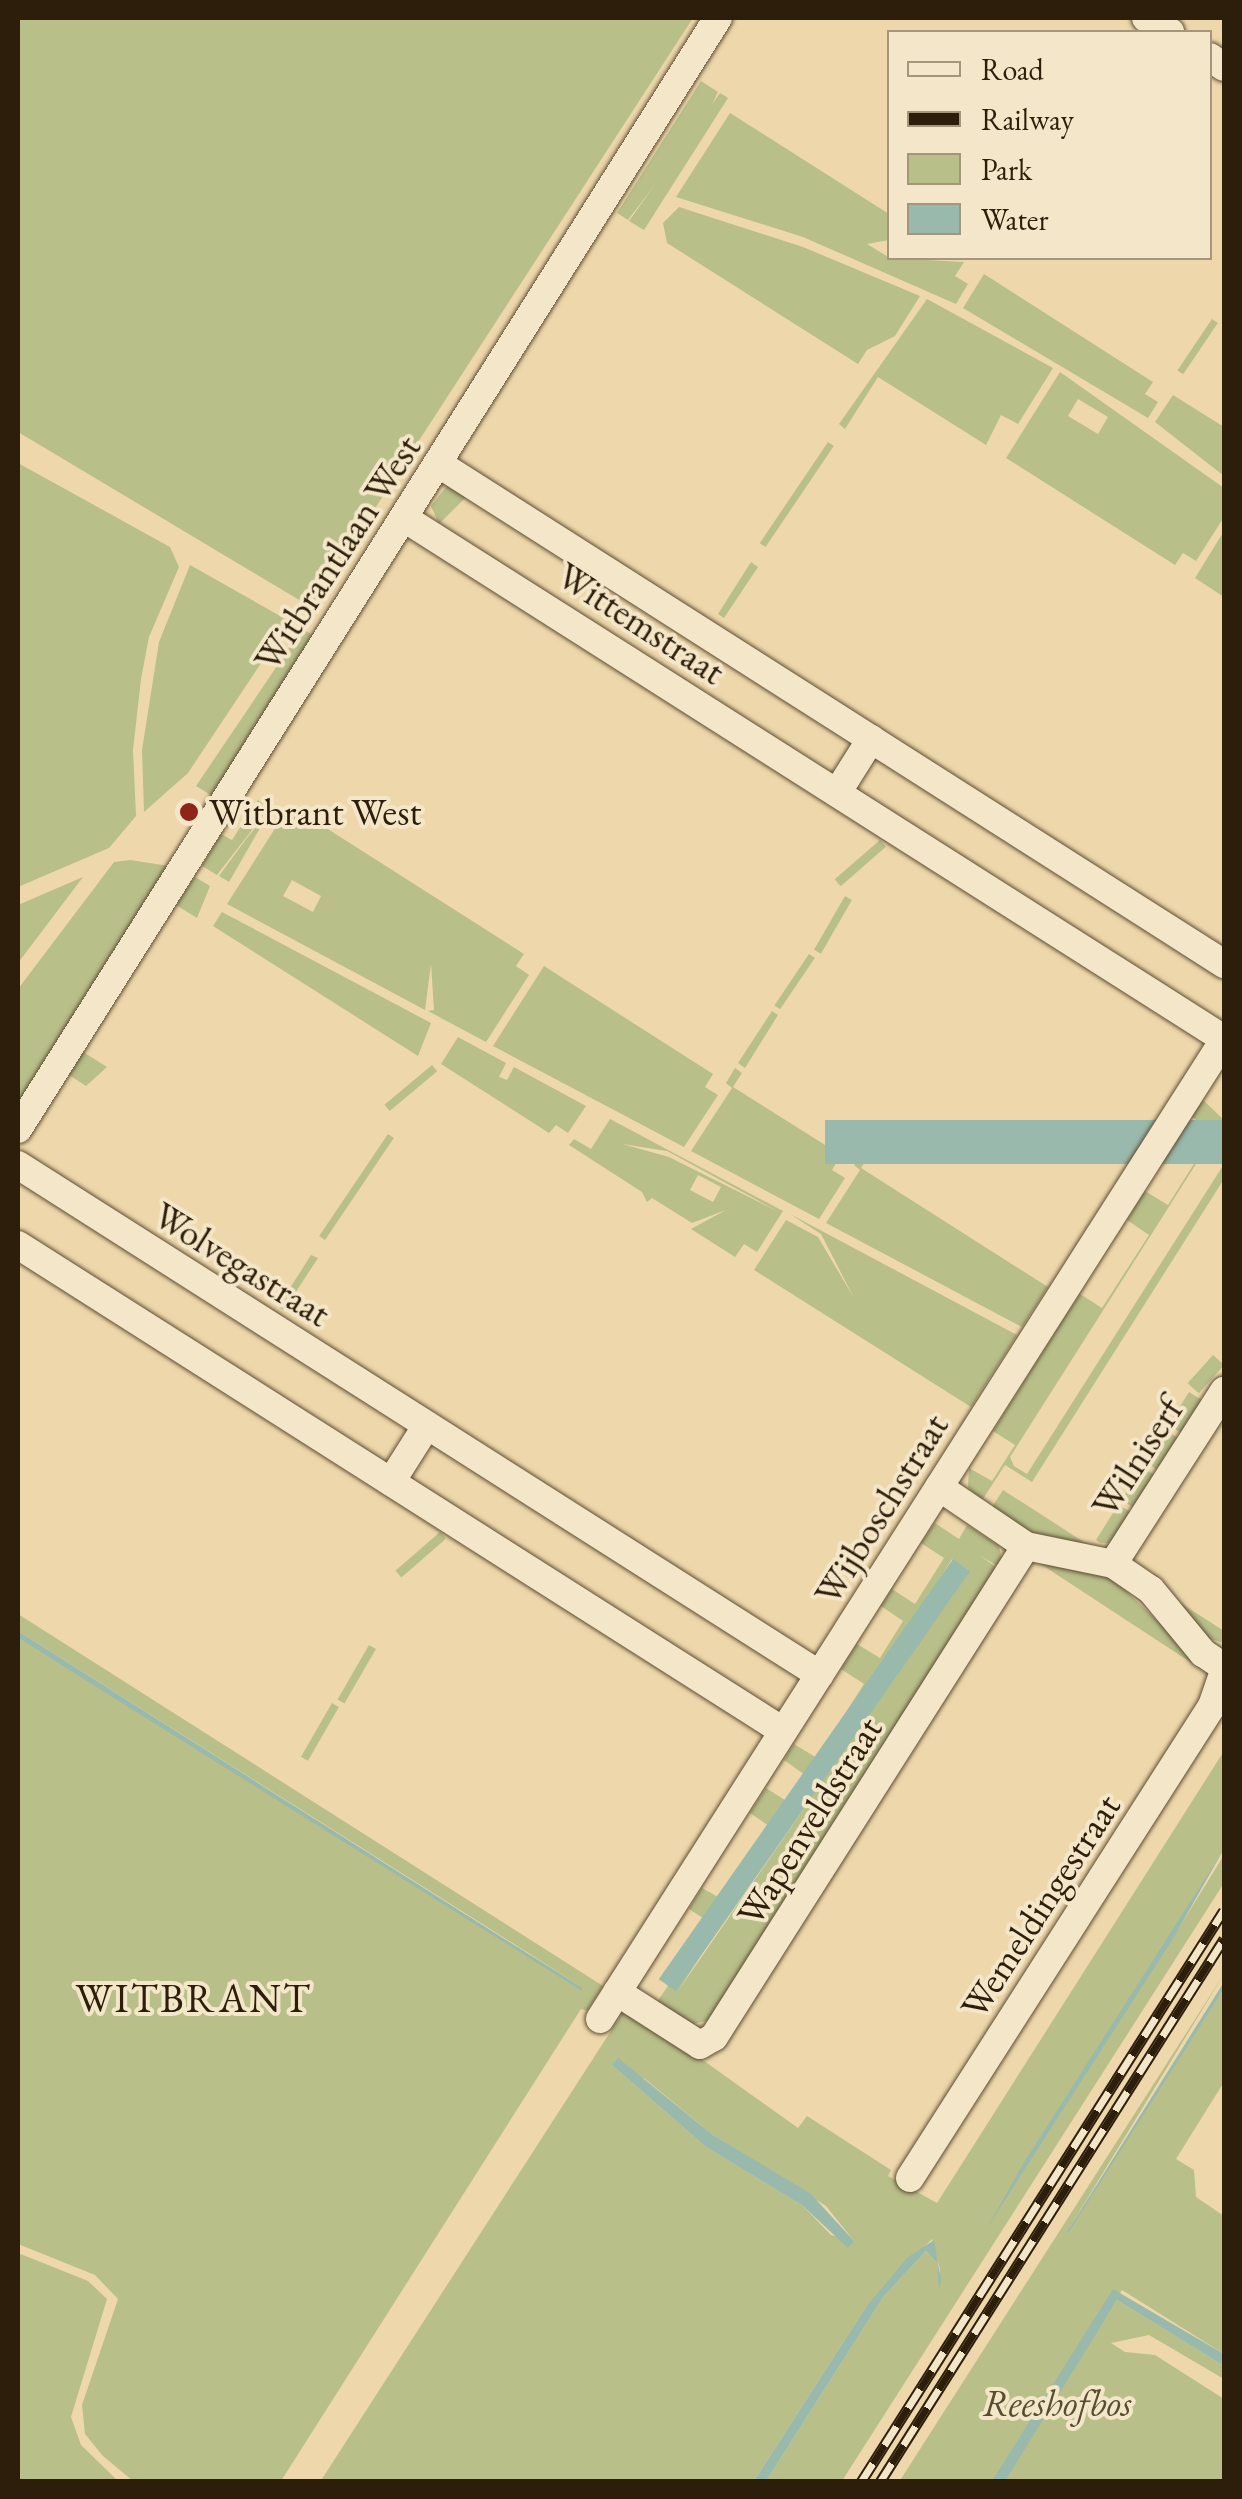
<!DOCTYPE html>
<style>
body{margin:0}
#map{position:relative;width:1242px;height:2499px;overflow:hidden;background:#eed8ab;font-family:"EB Garamond",serif}
div>[style]{position:absolute}
[style*='--x']{left:calc(var(--x)*1px);top:calc(var(--y)*1px);width:calc(var(--w)*1px);rotate:calc(var(--a)*1deg)}
.green>*{inset:0;background:#b8bf89;transform-origin:0 0}
.water>*{inset:0;background:#99b9ac;transform-origin:0 0}
.roads{filter:drop-shadow(0 0 2px #5d4c33) drop-shadow(0 0 2px #5d4c33)}
.street>*{height:28px;margin:-14px;padding:0 14px;transform-origin:14px;border-radius:14px;background:#f4e6c8}
.rail>*{height:11px;margin-top:-5.5px;transform-origin:0;background:repeating-linear-gradient(90deg,#f4e6c8 0 22px,#2d1e0b 0 44px);box-sizing:border-box;border-block:2px solid #2d1e0b}
.dots>*{width:28px;height:28px;translate:-50% -50%;box-sizing:border-box;border:5px solid #f4e6c8;border-radius:50%}
span{translate:-50% -50%;white-space:nowrap;text-align:center;line-height:1.15;-webkit-text-stroke:8px #f4e6c8;paint-order:stroke}
.street-label{font-size:38px;color:#2d1e0b}
.poi-label{font-size:38px;color:#2d1e0b}
.left{translate:0 -50%;text-align:left}
.park-label{font-size:38px;color:#574e31;font-style:italic}
.neighbourhood-label{font-size:40px;color:#2d1e0b;letter-spacing:2.5px}
.frame{position:absolute;inset:0;border:20px solid #2d1e0b;pointer-events:none}
.legend{position:absolute;left:887px;top:30px;width:325px;height:230px;box-sizing:border-box;background:#f4e6c8;border:2px solid #a4967c;margin:0;padding:12px 18px;list-style:none;font-size:30px;color:#2d1e0b}
.legend li{display:flex;align-items:center;gap:20px;height:50px}
.legend b{width:50px;border:2px solid #a4967c}
</style>
<div id="map">
<div class="green">
<i style="clip-path:polygon(18px 18px,693px 18px,311px 607px,18px 432px)"></i>
<i style="clip-path:polygon(701px 81px,718px 92px,705px 119px,628px 220px,617px 213px)"></i>
<i style="clip-path:polygon(720px 93px,728px 98px,644px 230px,629px 221px)"></i>
<i style="clip-path:polygon(730px 113px,889px 214px,889px 240px,867px 244px,890px 258px,964px 262px,955px 276px,968px 284px,956px 304px,803px 237px,676px 197px)"></i>
<i style="clip-path:polygon(679px 207px,803px 247px,920px 296px,895px 336px,867px 350px,858px 364px,667px 243px,663px 223px)"></i>
<i style="clip-path:polygon(984px 274px,1153px 382px,1145px 394px,1158px 402px,1148px 418px,963px 308px)"></i>
<i style="clip-path:polygon(927px 299px,1053px 368px,1018px 424px,1001px 415px,986px 445px,878px 377px,845px 429px,839px 424px)"></i>
<i style="left:1212px;top:319px;width:7px;height:62px;rotate:34deg"></i>
<i style="clip-path:polygon(evenodd,1060px 372px,1224px 488px,1224px 517px,1196px 561px,1183px 553px,1175px 565px,1006px 458px,1060px 372px,1078px 399px,1108px 417px,1098px 434px,1068px 416px,1078px 399px)"></i>
<i style="clip-path:polygon(1173px 395px,1224px 427px,1224px 476px,1155px 422px)"></i>
<i style="left:828px;top:442px;width:7px;height:122px;rotate:34deg"></i>
<i style="clip-path:polygon(18px 463px,170px 547px,179px 567px,149px 637px,141px 679px,133px 750px,136px 816px,109px 848px,18px 887px)"></i>
<i style="clip-path:polygon(447px 486px,470px 493px,439px 524px,431px 506px)"></i>
<i style="clip-path:polygon(1224px 531px,1224px 597px,1195px 578px)"></i>
<i style="clip-path:polygon(751px 562px,758px 567px,724px 618px,718px 614px)"></i>
<i style="clip-path:polygon(190px 565px,289px 621px,188px 773px,144px 812px,142px 750px,159px 642px)"></i>
<i style="clip-path:polygon(302px 629px,315px 636px,214px 797px,196px 786px)"></i>
<i style="clip-path:polygon(258px 800px,269px 808px,217px 875px,202px 866px,221px 834px,232px 840px)"></i>
<i style="clip-path:polygon(evenodd,290px 805px,524px 954px,516px 966px,529px 975px,486px 1042px,428px 1011px,434px 1010px,431px 964px,425px 1010px,227px 904px,290px 805px,292px 880px,321px 896px,313px 912px,283px 896px,292px 880px)"></i>
<i style="clip-path:polygon(271px 809px,229px 882px,219px 876px,246px 839px)"></i>
<i style="left:880px;top:840px;width:9px;height:60px;rotate:49deg"></i>
<i style="clip-path:polygon(130px 860px,169px 866px,18px 1103px,18px 989px,114px 862px)"></i>
<i style="clip-path:polygon(83px 877px,18px 963px,18px 905px)"></i>
<i style="clip-path:polygon(195px 877px,210px 886px,197px 918px,176px 905px)"></i>
<i style="left:845px;top:896px;width:8px;height:62px;rotate:30deg"></i>
<i style="clip-path:polygon(222px 912px,431px 1023px,418px 1056px,213px 926px)"></i>
<i style="left:809px;top:954px;width:7px;height:62px;rotate:34deg"></i>
<i style="clip-path:polygon(544px 966px,713px 1074px,705px 1087px,718px 1095px,684px 1147px,493px 1046px)"></i>
<i style="clip-path:polygon(772px 1011px,778px 1015px,745px 1068px,738px 1063px)"></i>
<i style="clip-path:polygon(458px 1037px,506px 1063px,499px 1077px,507px 1080px,514px 1067px,586px 1106px,568px 1133px,556px 1125px,549px 1133px,441px 1064px)"></i>
<i style="clip-path:polygon(83px 1052px,107px 1067px,86px 1086px,69px 1075px)"></i>
<i style="left:432px;top:1065px;width:8px;height:62px;rotate:50deg"></i>
<i style="clip-path:polygon(735px 1068px,742px 1073px,733px 1087px,841px 1155px,832px 1170px,845px 1178px,819px 1219px,691px 1151px,732px 1088px,726px 1083px)"></i>
<i style="clip-path:polygon(1203px 1100px,1224px 1120px,1010px 1457px,1014px 1466px,1027px 1474px,1224px 1164px,1224px 1179px,1032px 1482px,1005px 1465px,981px 1502px,968px 1487px,969px 1468px,992px 1481px,1015px 1445px,993px 1431px,1059px 1326px,1080px 1294px,1102px 1308px,1149px 1235px,1127px 1220px,1145px 1191px,1168px 1205px,1214px 1132px,1192px 1117px)"></i>
<i style="clip-path:polygon(evenodd,610px 1119px,783px 1211px,757px 1252px,744px 1244px,735px 1257px,691px 1229px,726px 1210px,692px 1223px,652px 1198px,647px 1202px,642px 1192px,569px 1145px,574px 1139px,591px 1149px,610px 1119px,622px 1144px,667px 1151px,779px 1212px,669px 1157px,622px 1144px,610px 1119px,698px 1175px,721px 1187px,713px 1202px,690px 1190px,698px 1175px)"></i>
<i style="left:388px;top:1134px;width:7px;height:123px;rotate:34deg"></i>
<i style="clip-path:polygon(863px 1150px,869px 1154px,861px 1168px,1048px 1287px,1022px 1327px,826px 1223px,860px 1170px,854px 1165px)"></i>
<i style="clip-path:polygon(790px 1214px,1017px 1335px,971px 1407px,754px 1270px,786px 1220px,818px 1237px,854px 1298px,821px 1234px)"></i>
<i style="clip-path:polygon(311px 1255px,318px 1258px,284px 1310px,278px 1307px)"></i>
<i style="left:1213px;top:1355px;width:15px;height:38px;rotate:42deg"></i>
<i style="left:1189px;top:1392px;width:15px;height:39px;rotate:32deg"></i>
<i style="left:1166px;top:1430px;width:14px;height:38px;rotate:34deg"></i>
<i style="left:1142px;top:1467px;width:15px;height:39px;rotate:32deg"></i>
<i style="clip-path:polygon(1003px 1490px,1087px 1544px,1085px 1546px,1030px 1533px,992px 1507px)"></i>
<i style="clip-path:polygon(1118px 1505px,1131px 1512px,1110px 1543px,1101px 1543px,1096px 1540px)"></i>
<i style="clip-path:polygon(evenodd,935px 1523px,959px 1539px,967px 1525px,999px 1546px,1004px 1570px,979px 1555px,996px 1567px,711px 2020px,692px 2024px,657px 2002px,711px 1923px,689px 1909px,702px 1888px,725px 1901px,772px 1828px,750px 1813px,766px 1788px,788px 1802px,805px 1775px,784px 1760px,794px 1744px,817px 1758px,864px 1684px,841px 1669px,857px 1644px,880px 1658px,903px 1621px,881px 1606px,892px 1589px,915px 1604px,944px 1558px,921px 1543px,935px 1523px,952px 1559px,969px 1570px,678px 1991px,765px 1855px,952px 1559px)"></i>
<i style="left:440px;top:1532px;width:9px;height:59px;rotate:49deg"></i>
<i style="clip-path:polygon(1036px 1561px,1109px 1575px,1209px 1670px,1207px 1673px)"></i>
<i style="clip-path:polygon(1179px 1602px,1224px 1631px,1224px 1643px,1208px 1638px)"></i>
<i style="clip-path:polygon(18px 1614px,603px 1986px,587px 2011px,581px 2009px,281px 2481px,133px 2481px,103px 2456px,85px 2434px,82px 2405px,118px 2299px,95px 2275px,18px 2244px,18px 1638px,582px 1987px,18px 1631px)"></i>
<i style="left:369px;top:1645px;width:8px;height:63px;rotate:30deg"></i>
<i style="left:332px;top:1703px;width:8px;height:62px;rotate:30deg"></i>
<i style="clip-path:polygon(evenodd,1224px 1751px,1224px 1849px,1183px 1915px,1169px 1944px,1224px 1855px,1224px 1883px,842px 2481px,766px 2481px,884px 2296px,926px 2251px,937px 2263px,940px 2290px,940px 2269px,932px 2239px,866px 2307px,754px 2481px,320px 2482px,627px 2006px,798px 2128px,807px 2116px,891px 2170px,888px 2176px,937px 2203px,1224px 1751px,1163px 1952px,1054px 2123px,1042px 2139px,1083px 2071px,1163px 1952px,1224px 1751px,612px 2065px,645px 2079px,713px 2135px,826px 2206px,854px 2241px,831px 2235px,803px 2206px,706px 2147px,612px 2065px)"></i>
<i style="clip-path:polygon(1224px 1974px,1067px 2232px,1224px 1989px,1224px 2082px,1176px 2159px,1194px 2170px,1196px 2197px,1224px 2216px,1224px 2354px,1122px 2290px,1096px 2334px,1117px 2300px,1224px 2366px,1224px 2379px,1149px 2335px,1111px 2343px,1125px 2352px,1155px 2355px,1224px 2399px,1224px 2481px,899px 2482px)"></i>
<i style="clip-path:polygon(18px 2253px,88px 2281px,107px 2299px,71px 2417px,81px 2445px,118px 2481px,18px 2481px)"></i>
</div>
<div class="water">
<i style="left:1224px;top:1120px;width:44px;height:399px;rotate:90deg"></i>
<i style="left:953px;top:1559px;width:21px;height:513px;rotate:35deg"></i>
<i style="clip-path:polygon(18px 1631px,582px 1988px,582px 1991px,18px 1638px)"></i>
<i style="clip-path:polygon(1224px 1849px,1174px 1937px,987px 2228px,1023px 2164px)"></i>
<i style="clip-path:polygon(1224px 1982px,1224px 1989px,1068px 2233px,1067px 2232px)"></i>
<i style="clip-path:polygon(618px 2058px,713px 2135px,811px 2194px,854px 2241px,848px 2248px,803px 2206px,706px 2147px,612px 2065px)"></i>
<i style="clip-path:polygon(934px 2240px,941px 2280px,939px 2291px,937px 2263px,926px 2251px,884px 2296px,766px 2481px,754px 2481px,866px 2307px,907px 2258px)"></i>
<i style="clip-path:polygon(1113px 2289px,1224px 2354px,1224px 2366px,1117px 2300px,1005px 2481px,992px 2481px)"></i>
</div>
<div class="roads">
<div class="street">
<i style="--x:1146;--y:18;--w:28;--a:30"></i>
<i style="--x:1210;--y:57;--w:17;--a:36"></i>
<i style="--x:439;--y:464;--w:931;--a:32.49"></i>
<i style="--x:404;--y:518;--w:972;--a:32.43"></i>
<i style="--x:837;--y:793;--w:64;--a:-57.8"></i>
<i style="--x:18;--y:1129;--w:1313;--a:-57.79"></i>
<i style="--x:18;--y:1165;--w:950;--a:32.45"></i>
<i style="--x:18;--y:1245;--w:906;--a:32.43"></i>
<i style="--x:391;--y:1482;--w:67;--a:-57.7"></i>
<i style="--x:939;--y:1487;--w:105;--a:34.1"></i>
<i style="--x:1026;--y:1546;--w:89;--a:11.7"></i>
<i style="--x:1113;--y:1564;--w:46;--a:34.4"></i>
<i style="--x:1151;--y:1590;--w:82;--a:50.5"></i>
<i style="--x:1203;--y:1653;--w:25;--a:34"></i>
<i style="--x:1113;--y:1564;--w:206;--a:-57.3"></i>
<i style="--x:617;--y:1992;--w:98;--a:32.6"></i>
<i style="--x:700;--y:2045;--w:16;--a:-30"></i>
<i style="--x:714;--y:2037;--w:582;--a:-57.57"></i>
<i style="--x:600;--y:2019;--w:1161;--a:-57.49"></i>
<i style="--x:910;--y:2178;--w:560;--a:-57.39"></i>
<i style="--x:1212;--y:1706;--w:37;--a:-71"></i>
</div>
</div>
<div class="rail">
<i style="--x:861;--y:2482;--w:677;--a:-57.6"></i>
<i style="--x:880;--y:2482;--w:643;--a:-57.65"></i>
</div>
<div class="dots">
<i style="left:189px;top:812px;background:#8f2418"></i>
</div>
<div class="street-label">
<span style="left:337px;top:553px;rotate:-57deg">Witbrantlaan West</span>
<span style="left:641px;top:623px;rotate:33deg">Wittemstraat</span>
<span style="left:242px;top:1264px;rotate:32deg">Wolvegastraat</span>
<span style="left:1137px;top:1457px;rotate:-57deg">Wilniserf</span>
<span style="left:881px;top:1509px;rotate:-58deg">Wijboschstraat</span>
<span style="left:809px;top:1821px;rotate:-58deg">Wapenveldstraat</span>
<span style="left:1040px;top:1906px;rotate:-57deg">Wemeldingestraat</span>
</div>
<div class="poi-label">
<span class="left" style="left:209px;top:812px">Witbrant West</span>
</div>
<div class="park-label">
<span style="left:1057px;top:2403px">Reeshofbos</span>
</div>
<div class="neighbourhood-label">
<span style="left:194px;top:1998px">WITBRANT</span>
</div>
<div class="frame"></div>
<ul class="legend">
<li><b style="height:12px;background:#f4e6c8"></b>Road</li>
<li><b style="height:12px;background:#2d1e0b"></b>Railway</li>
<li><b style="height:28px;background:#b8bf89"></b>Park</li>
<li><b style="height:28px;background:#99b9ac"></b>Water</li>
</ul>
</div>
